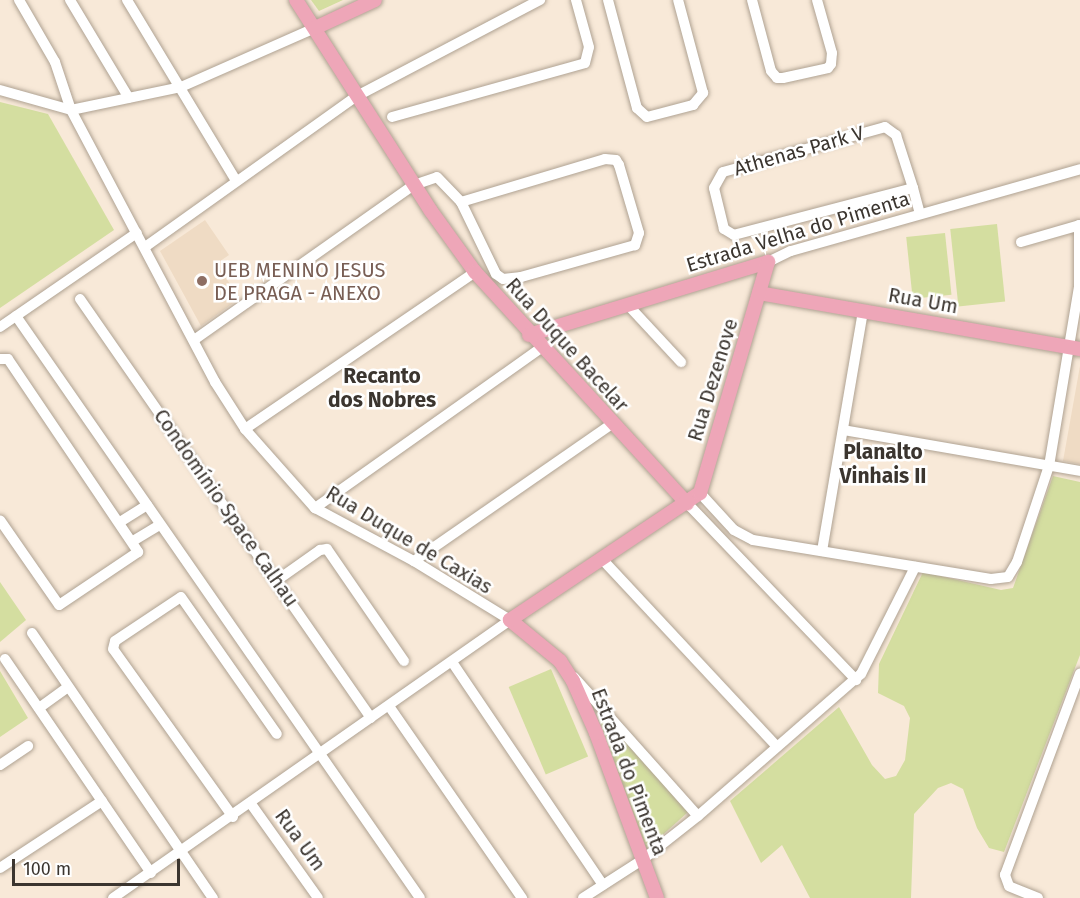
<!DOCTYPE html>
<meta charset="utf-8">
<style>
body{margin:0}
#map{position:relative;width:1080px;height:898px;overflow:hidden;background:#f8e9d8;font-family:"Fira Sans",sans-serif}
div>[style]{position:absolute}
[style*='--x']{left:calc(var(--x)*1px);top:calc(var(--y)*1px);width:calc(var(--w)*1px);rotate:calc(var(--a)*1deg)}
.built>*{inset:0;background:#efdbc4}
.green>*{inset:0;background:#d4dea0;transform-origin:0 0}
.roads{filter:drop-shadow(0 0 2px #afa292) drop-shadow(0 0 2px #afa292)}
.minor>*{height:10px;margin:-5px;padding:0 5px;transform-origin:5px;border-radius:5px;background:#fff}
.major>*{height:14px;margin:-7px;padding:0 7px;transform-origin:7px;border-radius:7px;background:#eea6b8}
.dots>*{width:16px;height:16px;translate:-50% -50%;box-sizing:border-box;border:3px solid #fff;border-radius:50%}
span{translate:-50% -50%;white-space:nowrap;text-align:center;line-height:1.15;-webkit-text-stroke:5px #fff;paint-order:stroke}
.street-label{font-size:20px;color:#3b352f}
.education-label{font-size:20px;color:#785e54}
.left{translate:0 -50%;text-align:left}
.neighbourhood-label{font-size:21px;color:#3b352f;font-weight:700}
.scale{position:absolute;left:12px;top:859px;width:168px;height:27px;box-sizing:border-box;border:3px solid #3b352f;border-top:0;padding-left:8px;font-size:18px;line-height:21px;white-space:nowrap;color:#3b352f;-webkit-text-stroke:4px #fff;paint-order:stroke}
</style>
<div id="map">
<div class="built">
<i style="clip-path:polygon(205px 220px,229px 255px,216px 264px,240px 298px,201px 326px,160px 251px)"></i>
<i style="clip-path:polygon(1080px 366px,1080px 464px,1063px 461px)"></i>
</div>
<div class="green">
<i style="clip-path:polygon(311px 0,343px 0,319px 11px)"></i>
<i style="clip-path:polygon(0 102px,48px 114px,114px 230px,0 308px)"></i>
<i style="left:997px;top:224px;width:78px;height:47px;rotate:84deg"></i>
<i style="left:945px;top:233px;width:62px;height:39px;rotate:84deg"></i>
<i style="clip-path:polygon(1053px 476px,1080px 482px,1080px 655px,1004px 852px,989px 848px,977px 828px,963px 789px,951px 783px,938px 788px,914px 814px,911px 898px,810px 898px,782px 845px,761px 863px,730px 801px,839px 707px,872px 765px,885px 779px,896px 776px,905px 760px,910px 718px,904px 706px,878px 693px,879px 664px,923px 572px,1001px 590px,1013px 588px)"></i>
<i style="clip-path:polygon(0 582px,26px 620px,0 642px)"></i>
<i style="left:551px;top:669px;width:95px;height:46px;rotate:67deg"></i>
<i style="clip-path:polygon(0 671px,28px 718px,0 737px)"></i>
<i style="clip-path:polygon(596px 709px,688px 812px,645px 851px)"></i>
</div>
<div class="roads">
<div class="minor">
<i style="--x:19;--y:0;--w:72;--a:59.9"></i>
<i style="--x:55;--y:62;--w:51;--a:71.6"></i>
<i style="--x:71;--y:110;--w:308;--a:62.1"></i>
<i style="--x:215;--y:382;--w:56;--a:57.4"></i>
<i style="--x:245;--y:429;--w:106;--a:48.5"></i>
<i style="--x:315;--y:508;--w:112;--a:28.2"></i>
<i style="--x:414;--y:561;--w:113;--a:31.6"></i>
<i style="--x:70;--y:0;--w:114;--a:59"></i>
<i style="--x:127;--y:0;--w:211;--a:58.9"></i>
<i style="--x:608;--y:0;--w:112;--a:75"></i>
<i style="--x:637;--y:108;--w:13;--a:42"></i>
<i style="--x:647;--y:117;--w:48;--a:-14.6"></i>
<i style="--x:693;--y:105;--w:16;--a:-50"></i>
<i style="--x:703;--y:93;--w:96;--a:-105"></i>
<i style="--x:752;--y:0;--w:73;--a:75"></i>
<i style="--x:771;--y:71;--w:9;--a:49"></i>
<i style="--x:777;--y:78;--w:6;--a:0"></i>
<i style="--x:783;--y:78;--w:46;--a:-12.5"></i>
<i style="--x:828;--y:68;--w:5;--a:-53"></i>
<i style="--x:831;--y:64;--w:11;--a:-85"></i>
<i style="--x:832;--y:53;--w:55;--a:-105.8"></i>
<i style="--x:0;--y:90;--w:74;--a:15.7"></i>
<i style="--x:71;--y:110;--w:112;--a:-11.8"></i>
<i style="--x:181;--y:87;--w:146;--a:-23.8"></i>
<i style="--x:392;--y:117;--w:200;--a:-15.6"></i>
<i style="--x:585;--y:63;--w:16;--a:-76"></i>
<i style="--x:589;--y:47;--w:49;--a:-105.5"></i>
<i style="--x:605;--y:159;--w:11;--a:5"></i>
<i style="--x:616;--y:160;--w:6;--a:59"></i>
<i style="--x:619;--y:165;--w:71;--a:73.6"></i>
<i style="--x:639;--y:233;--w:13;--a:108"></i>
<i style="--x:635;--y:245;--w:118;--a:164.3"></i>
<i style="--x:521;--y:277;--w:18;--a:174"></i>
<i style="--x:503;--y:279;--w:9;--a:-144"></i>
<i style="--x:496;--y:274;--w:80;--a:-115.9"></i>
<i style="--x:461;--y:202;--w:150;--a:-16.6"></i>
<i style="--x:913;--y:188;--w:185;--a:165.3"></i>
<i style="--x:734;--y:235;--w:12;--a:-149"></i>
<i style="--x:724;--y:229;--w:42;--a:-103.7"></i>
<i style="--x:714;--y:188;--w:18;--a:-61"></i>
<i style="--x:723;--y:172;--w:168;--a:-15.5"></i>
<i style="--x:885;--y:127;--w:14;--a:36"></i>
<i style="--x:896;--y:135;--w:56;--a:72.2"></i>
<i style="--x:913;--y:188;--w:27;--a:75"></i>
<i style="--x:1021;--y:242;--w:61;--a:-16.1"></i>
<i style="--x:145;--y:247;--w:260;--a:-35.5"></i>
<i style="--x:357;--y:96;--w:207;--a:-27.7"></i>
<i style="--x:768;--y:262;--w:25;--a:-26"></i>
<i style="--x:791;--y:251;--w:300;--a:-15.8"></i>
<i style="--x:80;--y:299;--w:510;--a:55.22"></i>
<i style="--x:628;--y:305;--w:78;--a:47.1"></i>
<i style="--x:16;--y:316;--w:708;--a:55.23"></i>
<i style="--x:0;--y:327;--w:166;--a:-34.5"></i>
<i style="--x:194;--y:340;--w:269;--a:-35.2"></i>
<i style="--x:414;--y:185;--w:24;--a:-19"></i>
<i style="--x:437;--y:177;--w:35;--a:46"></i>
<i style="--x:0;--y:359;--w:8;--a:0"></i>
<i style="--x:8;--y:359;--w:233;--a:56"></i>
<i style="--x:138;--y:552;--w:95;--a:146.1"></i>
<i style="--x:59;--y:605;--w:103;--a:-124.8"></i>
<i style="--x:245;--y:429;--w:278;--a:-34.3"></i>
<i style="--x:843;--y:430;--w:241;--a:9.8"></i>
<i style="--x:700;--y:493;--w:50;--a:47.4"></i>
<i style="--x:734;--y:530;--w:21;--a:28"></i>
<i style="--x:753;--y:540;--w:241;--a:9.3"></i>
<i style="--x:991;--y:579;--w:17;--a:-7"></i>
<i style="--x:1008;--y:577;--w:17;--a:-59"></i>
<i style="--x:1017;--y:562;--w:101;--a:-71.6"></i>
<i style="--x:1049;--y:466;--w:181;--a:-80.5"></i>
<i style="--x:1079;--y:287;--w:62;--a:-90"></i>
<i style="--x:687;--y:503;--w:245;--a:46.3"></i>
<i style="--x:315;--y:508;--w:277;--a:-35.3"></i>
<i style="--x:120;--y:522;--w:32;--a:-32"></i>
<i style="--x:133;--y:541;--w:31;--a:-31"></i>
<i style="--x:822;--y:551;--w:243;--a:-80.3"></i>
<i style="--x:601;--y:558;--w:258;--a:47"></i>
<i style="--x:414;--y:561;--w:241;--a:-34.7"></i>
<i style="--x:276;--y:581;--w:54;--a:-35.2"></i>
<i style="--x:320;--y:550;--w:7;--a:-8"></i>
<i style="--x:327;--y:549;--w:136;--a:55.5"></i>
<i style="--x:32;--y:633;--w:321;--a:55.7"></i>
<i style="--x:5;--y:659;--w:259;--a:55.7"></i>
<i style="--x:452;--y:662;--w:269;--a:55.9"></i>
<i style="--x:574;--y:677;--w:186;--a:48.3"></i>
<i style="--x:389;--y:706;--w:234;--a:55.3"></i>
<i style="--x:39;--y:708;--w:36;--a:-36"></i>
<i style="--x:0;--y:765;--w:34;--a:-34"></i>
<i style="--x:251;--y:804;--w:115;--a:54.5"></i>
<i style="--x:233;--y:817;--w:206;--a:-125.5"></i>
<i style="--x:113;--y:649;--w:8;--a:-76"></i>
<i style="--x:115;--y:641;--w:79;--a:-33.7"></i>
<i style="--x:181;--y:597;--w:167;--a:55"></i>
<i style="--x:0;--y:868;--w:122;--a:-33.3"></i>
<i style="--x:113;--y:898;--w:485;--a:-35"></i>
<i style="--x:583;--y:898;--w:70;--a:-32.8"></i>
<i style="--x:642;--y:860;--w:71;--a:-38.2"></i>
<i style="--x:698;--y:816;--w:216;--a:-41.1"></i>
<i style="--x:861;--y:674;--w:120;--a:-63.2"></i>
<i style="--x:1038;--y:898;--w:31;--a:-158"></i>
<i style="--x:1009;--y:886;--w:12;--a:-110"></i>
<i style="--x:1005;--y:875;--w:215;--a:-69.6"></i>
</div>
<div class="major">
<i style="--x:296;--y:0;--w:250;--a:57.4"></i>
<i style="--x:431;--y:211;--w:75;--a:54.2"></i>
<i style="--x:475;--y:272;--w:314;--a:47.5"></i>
<i style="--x:315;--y:28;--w:66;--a:-25"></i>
<i style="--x:759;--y:293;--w:326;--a:9.9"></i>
<i style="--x:529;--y:335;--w:250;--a:-17"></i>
<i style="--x:657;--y:898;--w:176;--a:-110.3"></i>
<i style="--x:596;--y:733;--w:57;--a:-113.9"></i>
<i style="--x:573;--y:681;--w:24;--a:-123"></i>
<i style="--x:560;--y:661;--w:65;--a:-140.6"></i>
<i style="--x:510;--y:620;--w:229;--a:-33.8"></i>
<i style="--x:700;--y:493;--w:241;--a:-73.6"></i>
</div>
</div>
<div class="dots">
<i style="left:202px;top:281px;background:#8d6e63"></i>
</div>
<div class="street-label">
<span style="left:799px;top:151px;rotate:-16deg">Athenas Park V</span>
<span style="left:798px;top:232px;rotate:-17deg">Estrada Velha do Pimenta</span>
<span style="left:923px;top:301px;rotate:10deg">Rua Um</span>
<span style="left:567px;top:345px;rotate:48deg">Rua Duque Bacelar</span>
<span style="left:713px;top:380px;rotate:-73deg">Rua Dezenove</span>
<span style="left:226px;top:508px;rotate:55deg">Condomínio Space Calhau</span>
<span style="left:409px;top:540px;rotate:31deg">Rua Duque de Caxias</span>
<span style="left:629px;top:772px;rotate:69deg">Estrada do Pimenta</span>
<span style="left:300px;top:840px;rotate:54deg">Rua Um</span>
</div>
<div class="education-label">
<span class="left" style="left:214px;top:282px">UEB MENINO JESUS<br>DE PRAGA - ANEXO</span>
</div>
<div class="neighbourhood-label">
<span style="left:382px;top:388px">Recanto<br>dos Nobres</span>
<span style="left:883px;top:464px">Planalto<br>Vinhais II</span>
</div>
<div class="scale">100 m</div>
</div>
